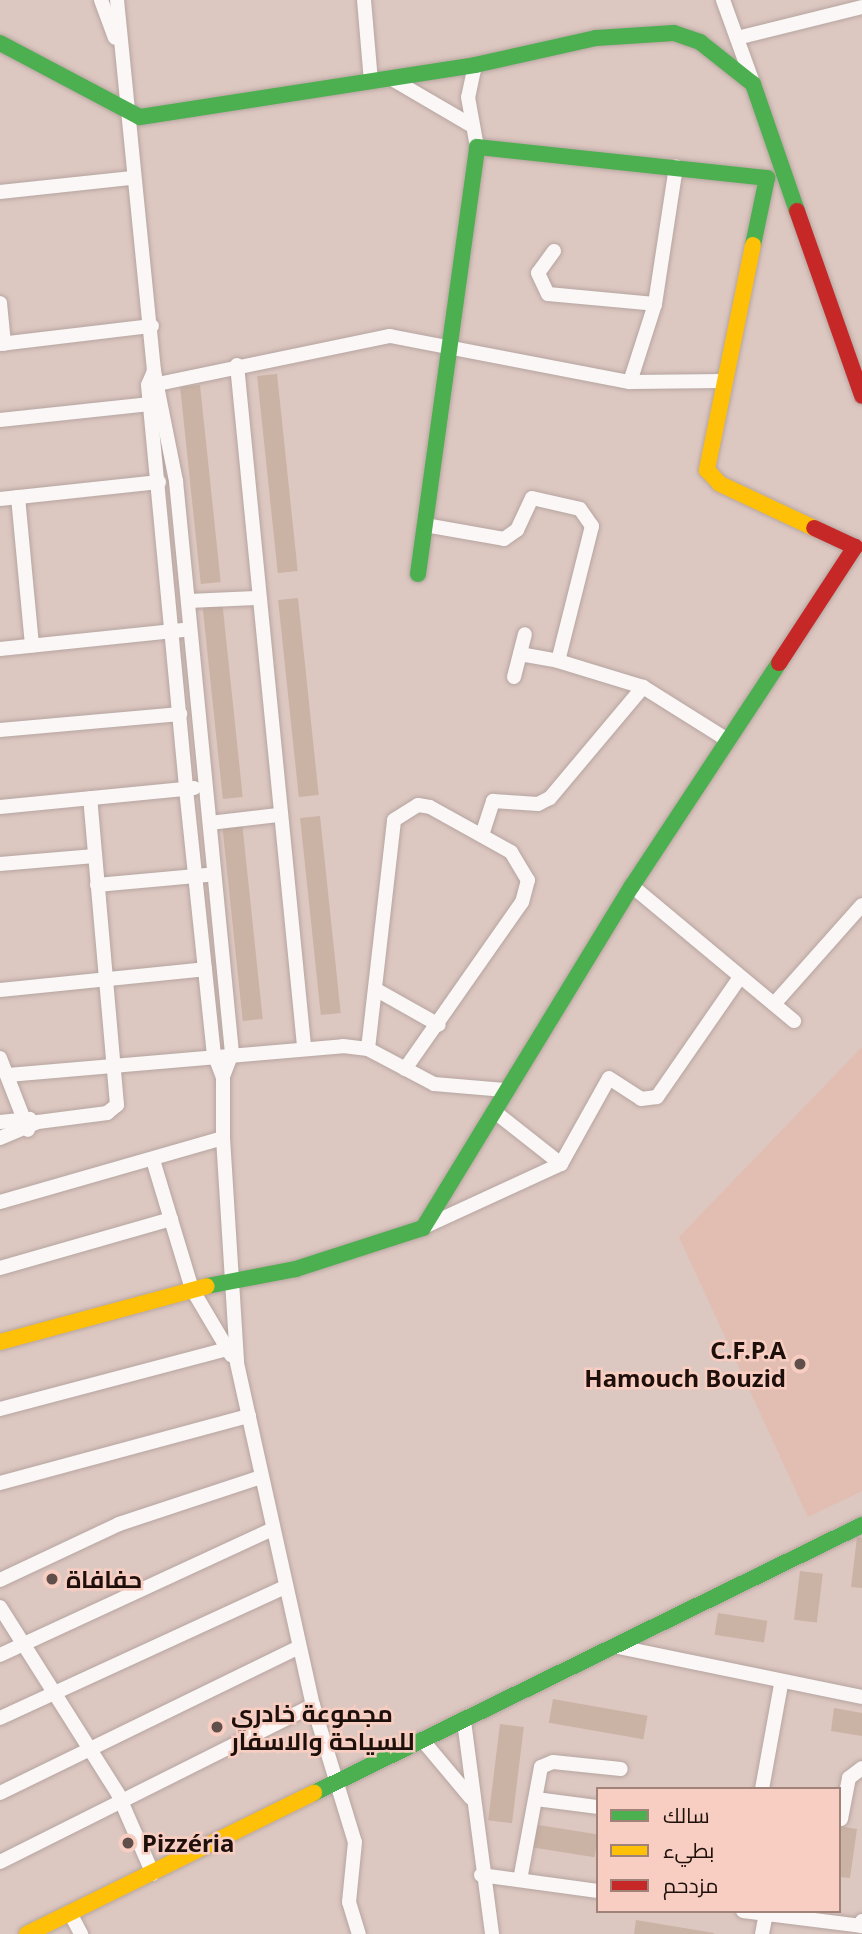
<!DOCTYPE html>
<meta charset="utf-8">
<style>
body{margin:0}
#map{position:relative;width:862px;height:1934px;overflow:hidden;background:#ddc7c1;font-family:"Noto Sans",Cairo,sans-serif}
div>[style]{position:absolute}
[style*='--x']{left:calc(var(--x)*1px);top:calc(var(--y)*1px);width:calc(var(--w)*1px);rotate:calc(var(--a)*1deg)}
.built>*{inset:0;background:#e2bdb2}
.building>*{inset:0;background:#cab2a4;transform-origin:0 0}
.roads{filter:drop-shadow(0 0 2px #b6a5a0) drop-shadow(0 0 2px #b6a5a0)}
.street>*{height:14px;margin:-7px;padding:0 7px;transform-origin:7px;border-radius:7px;background:#faf7f6}
.fast>*{height:16px;margin:-8px;padding:0 8px;transform-origin:8px;border-radius:8px;background:#4caf50}
.slow>*{height:16px;margin:-8px;padding:0 8px;transform-origin:8px;border-radius:8px;background:#ffc107}
.jam>*{height:16px;margin:-8px;padding:0 8px;transform-origin:8px;border-radius:8px;background:#c62828}
.dots>*{width:19px;height:19px;translate:-50% -50%;box-sizing:border-box;border:4px solid #f7cec1;border-radius:50%}
span{translate:-50% -50%;white-space:nowrap;text-align:center;line-height:1.15;-webkit-text-stroke:5px #f7cec1;paint-order:stroke}
.poi-label{font-size:24px;color:#1d0f0b;font-weight:700}
.right{translate:-100% -50%;text-align:right}
.left{translate:0 -50%;text-align:left}
.legend{position:absolute;left:596px;top:1787px;width:245px;height:126px;box-sizing:border-box;background:#f7cec1;border:2px solid #a08278;margin:0;padding:9px 12px;list-style:none;font-size:21px;color:#1d0f0b}
.legend li{display:flex;align-items:center;gap:14px;height:35px}
.legend b{width:35px;border:2px solid #a08278}
</style>
<div id="map">
<div class="built">
<i style="clip-path:polygon(862px 1047px,862px 1491px,808px 1517px,679px 1237px)"></i>
</div>
<div class="building">
<i style="left:277px;top:374px;width:198px;height:20px;rotate:84deg"></i>
<i style="left:200px;top:385px;width:198px;height:20px;rotate:84deg"></i>
<i style="left:298px;top:598px;width:198px;height:20px;rotate:84deg"></i>
<i style="left:222px;top:600px;width:198px;height:20px;rotate:84deg"></i>
<i style="left:320px;top:816px;width:198px;height:20px;rotate:84deg"></i>
<i style="left:242px;top:822px;width:198px;height:20px;rotate:84deg"></i>
<i style="clip-path:polygon(857px 1537px,862px 1538px,862px 1588px,851px 1587px)"></i>
<i style="left:800px;top:1571px;width:23px;height:49px;rotate:7deg"></i>
<i style="left:718px;top:1613px;width:50px;height:22px;rotate:9deg"></i>
<i style="left:553px;top:1699px;width:96px;height:24px;rotate:10deg"></i>
<i style="clip-path:polygon(834px 1708px,862px 1713px,862px 1736px,831px 1731px)"></i>
<i style="left:500px;top:1724px;width:24px;height:97px;rotate:7deg"></i>
<i style="left:532px;top:1824px;width:67px;height:23px;rotate:9deg"></i>
<i style="clip-path:polygon(839px 1826px,857px 1829px,850px 1878px,839px 1877px)"></i>
<i style="clip-path:polygon(636px 1920px,714px 1933px,714px 1934px,634px 1934px)"></i>
</div>
<div class="roads">
<div class="street">
<i style="--x:101;--y:0;--w:40;--a:69.8"></i>
<i style="--x:117;--y:0;--w:373;--a:84.3"></i>
<i style="--x:154;--y:371;--w:112;--a:78.7"></i>
<i style="--x:176;--y:481;--w:575;--a:84.41"></i>
<i style="--x:232;--y:1053;--w:26;--a:111"></i>
<i style="--x:223;--y:1077;--w:61;--a:90"></i>
<i style="--x:223;--y:1138;--w:225;--a:86.4"></i>
<i style="--x:237;--y:1363;--w:350;--a:77.5"></i>
<i style="--x:313;--y:1705;--w:143;--a:73"></i>
<i style="--x:355;--y:1842;--w:60;--a:95.7"></i>
<i style="--x:349;--y:1902;--w:34;--a:73"></i>
<i style="--x:364;--y:0;--w:81;--a:85.1"></i>
<i style="--x:723;--y:0;--w:88;--a:70.1"></i>
<i style="--x:737;--y:38;--w:129;--a:-13.9"></i>
<i style="--x:475;--y:65;--w:33;--a:102"></i>
<i style="--x:468;--y:97;--w:51;--a:79.8"></i>
<i style="--x:392;--y:79;--w:89;--a:30.3"></i>
<i style="--x:0;--y:192;--w:133;--a:-6.1"></i>
<i style="--x:554;--y:251;--w:27;--a:126"></i>
<i style="--x:538;--y:273;--w:23;--a:65"></i>
<i style="--x:548;--y:294;--w:107;--a:5.3"></i>
<i style="--x:0;--y:303;--w:41;--a:84.4"></i>
<i style="--x:0;--y:344;--w:153;--a:-6.8"></i>
<i style="--x:237;--y:365;--w:684;--a:84.38"></i>
<i style="--x:154;--y:371;--w:15;--a:113"></i>
<i style="--x:148;--y:385;--w:406;--a:84.6"></i>
<i style="--x:186;--y:789;--w:266;--a:84"></i>
<i style="--x:214;--y:1054;--w:25;--a:69"></i>
<i style="--x:630;--y:382;--w:82;--a:-72.2"></i>
<i style="--x:655;--y:304;--w:139;--a:-81.3"></i>
<i style="--x:153;--y:385;--w:242;--a:-11.7"></i>
<i style="--x:390;--y:336;--w:244;--a:10.9"></i>
<i style="--x:630;--y:382;--w:93;--a:-0.6"></i>
<i style="--x:0;--y:420;--w:151;--a:-6.1"></i>
<i style="--x:18;--y:497;--w:149;--a:84.6"></i>
<i style="--x:0;--y:499;--w:160;--a:-6.1"></i>
<i style="--x:425;--y:525;--w:80;--a:10"></i>
<i style="--x:504;--y:539;--w:16;--a:-35"></i>
<i style="--x:517;--y:530;--w:35;--a:-65"></i>
<i style="--x:532;--y:498;--w:49;--a:12.9"></i>
<i style="--x:580;--y:509;--w:21;--a:55"></i>
<i style="--x:592;--y:526;--w:139;--a:104.1"></i>
<i style="--x:558;--y:661;--w:89;--a:17"></i>
<i style="--x:643;--y:687;--w:98;--a:32.1"></i>
<i style="--x:188;--y:601;--w:68;--a:-2.5"></i>
<i style="--x:0;--y:649;--w:184;--a:-5.9"></i>
<i style="--x:520;--y:654;--w:39;--a:10"></i>
<i style="--x:514;--y:677;--w:44;--a:-75.7"></i>
<i style="--x:0;--y:730;--w:181;--a:-5.1"></i>
<i style="--x:0;--y:807;--w:195;--a:-5.6"></i>
<i style="--x:210;--y:823;--w:68;--a:-6.7"></i>
<i style="--x:482;--y:835;--w:36;--a:-72"></i>
<i style="--x:493;--y:801;--w:45;--a:3.8"></i>
<i style="--x:538;--y:804;--w:13;--a:-27"></i>
<i style="--x:550;--y:798;--w:145;--a:-50"></i>
<i style="--x:0;--y:864;--w:95;--a:-4.8"></i>
<i style="--x:97;--y:885;--w:110;--a:-5.2"></i>
<i style="--x:632;--y:886;--w:211;--a:39.8"></i>
<i style="--x:375;--y:989;--w:73;--a:29.4"></i>
<i style="--x:0;--y:990;--w:206;--a:-5.8"></i>
<i style="--x:774;--y:1004;--w:132;--a:-48.4"></i>
<i style="--x:368;--y:1049;--w:230;--a:-83.5"></i>
<i style="--x:394;--y:820;--w:28;--a:-32"></i>
<i style="--x:418;--y:805;--w:12;--a:9"></i>
<i style="--x:430;--y:807;--w:93;--a:29.1"></i>
<i style="--x:511;--y:852;--w:33;--a:59"></i>
<i style="--x:528;--y:880;--w:23;--a:105"></i>
<i style="--x:522;--y:902;--w:204;--a:125"></i>
<i style="--x:0;--y:1058;--w:77;--a:68.7"></i>
<i style="--x:8;--y:1075;--w:336;--a:-4.9"></i>
<i style="--x:343;--y:1046;--w:25;--a:7"></i>
<i style="--x:368;--y:1049;--w:75;--a:27.9"></i>
<i style="--x:434;--y:1084;--w:71;--a:4.8"></i>
<i style="--x:495;--y:1112;--w:84;--a:38.2"></i>
<i style="--x:0;--y:1122;--w:30;--a:-6"></i>
<i style="--x:0;--y:1138;--w:41;--a:-22.8"></i>
<i style="--x:38;--y:1122;--w:70;--a:-7.4"></i>
<i style="--x:107;--y:1113;--w:13;--a:-39"></i>
<i style="--x:117;--y:1105;--w:308;--a:-95"></i>
<i style="--x:153;--y:1160;--w:135;--a:73.2"></i>
<i style="--x:192;--y:1289;--w:77;--a:59.4"></i>
<i style="--x:0;--y:1202;--w:232;--a:-16"></i>
<i style="--x:424;--y:1227;--w:151;--a:-24.7"></i>
<i style="--x:561;--y:1164;--w:98;--a:-60.8"></i>
<i style="--x:609;--y:1078;--w:38;--a:33"></i>
<i style="--x:641;--y:1099;--w:16;--a:-7"></i>
<i style="--x:657;--y:1097;--w:146;--a:-55.3"></i>
<i style="--x:0;--y:1268;--w:178;--a:-16"></i>
<i style="--x:0;--y:1409;--w:235;--a:-14.8"></i>
<i style="--x:0;--y:1483;--w:258;--a:-15.1"></i>
<i style="--x:0;--y:1580;--w:132;--a:-25.2"></i>
<i style="--x:119;--y:1524;--w:150;--a:-18.3"></i>
<i style="--x:0;--y:1607;--w:221;--a:57.7"></i>
<i style="--x:118;--y:1794;--w:87;--a:66.4"></i>
<i style="--x:614;--y:1646;--w:253;--a:11.6"></i>
<i style="--x:0;--y:1655;--w:298;--a:-24.8"></i>
<i style="--x:0;--y:1718;--w:314;--a:-24.7"></i>
<i style="--x:464;--y:1721;--w:215;--a:82.5"></i>
<i style="--x:424;--y:1742;--w:73;--a:50"></i>
<i style="--x:762;--y:1789;--w:107;--a:-79.7"></i>
<i style="--x:0;--y:1793;--w:333;--a:-26"></i>
<i style="--x:536;--y:1799;--w:63;--a:7.4"></i>
<i style="--x:841;--y:1819;--w:42;--a:-79"></i>
<i style="--x:849;--y:1778;--w:16;--a:-38"></i>
<i style="--x:0;--y:1862;--w:350;--a:-26.6"></i>
<i style="--x:481;--y:1875;--w:118;--a:7.8"></i>
<i style="--x:520;--y:1880;--w:115;--a:-79.5"></i>
<i style="--x:541;--y:1767;--w:13;--a:-23"></i>
<i style="--x:553;--y:1762;--w:68;--a:5.9"></i>
<i style="--x:743;--y:1911;--w:119;--a:7.2"></i>
<i style="--x:861;--y:1926;--w:5;--a:-79"></i>
<i style="--x:70;--y:1913;--w:24;--a:62"></i>
<i style="--x:762;--y:1934;--w:20;--a:-79"></i>
</div>
<div class="fast">
<i style="--x:0;--y:43;--w:158;--a:27.9"></i>
<i style="--x:140;--y:117;--w:339;--a:-8.8"></i>
<i style="--x:475;--y:65;--w:124;--a:-12.6"></i>
<i style="--x:596;--y:38;--w:78;--a:-3.7"></i>
<i style="--x:674;--y:33;--w:28;--a:19"></i>
<i style="--x:700;--y:42;--w:68;--a:38.4"></i>
<i style="--x:753;--y:84;--w:134;--a:70.9"></i>
<i style="--x:418;--y:574;--w:431;--a:-82.1"></i>
<i style="--x:477;--y:147;--w:292;--a:6.1"></i>
<i style="--x:767;--y:178;--w:68;--a:101.8"></i>
<i style="--x:207;--y:1286;--w:91;--a:-10.8"></i>
<i style="--x:296;--y:1269;--w:133;--a:-17.9"></i>
<i style="--x:423;--y:1228;--w:401;--a:-58.6"></i>
<i style="--x:632;--y:886;--w:267;--a:-56.6"></i>
<i style="--x:314;--y:1793;--w:610;--a:-26.06"></i>
</div>
<div class="slow">
<i style="--x:753;--y:245;--w:230;--a:101.6"></i>
<i style="--x:707;--y:470;--w:19;--a:47"></i>
<i style="--x:720;--y:484;--w:104;--a:25.1"></i>
<i style="--x:0;--y:1342;--w:214;--a:-15.1"></i>
<i style="--x:27;--y:1934;--w:320;--a:-26.2"></i>
</div>
<div class="jam">
<i style="--x:797;--y:211;--w:196;--a:70.6"></i>
<i style="--x:779;--y:663;--w:139;--a:-56.8"></i>
<i style="--x:855;--y:547;--w:45;--a:-155.1"></i>
</div>
</div>
<div class="dots">
<i style="left:800px;top:1364px;background:#604f4b"></i>
<i style="left:52px;top:1579px;background:#604f4b"></i>
<i style="left:217px;top:1727px;background:#604f4b"></i>
<i style="left:128px;top:1843px;background:#604f4b"></i>
</div>
<div class="poi-label">
<span class="right" style="left:786px;top:1364px">C.F.P.A<br>Hamouch Bouzid</span>
<span class="left" style="left:66px;top:1579px">حفافاة</span>
<span class="left" style="left:231px;top:1727px">مجموعة خادري<br>للسياحة والاسفار</span>
<span class="left" style="left:142px;top:1843px">Pizzéria</span>
</div>
<ul class="legend">
<li><b style="height:9px;background:#4caf50"></b>سالك</li>
<li><b style="height:9px;background:#ffc107"></b>بطيء</li>
<li><b style="height:9px;background:#c62828"></b>مزدحم</li>
</ul>
</div>
